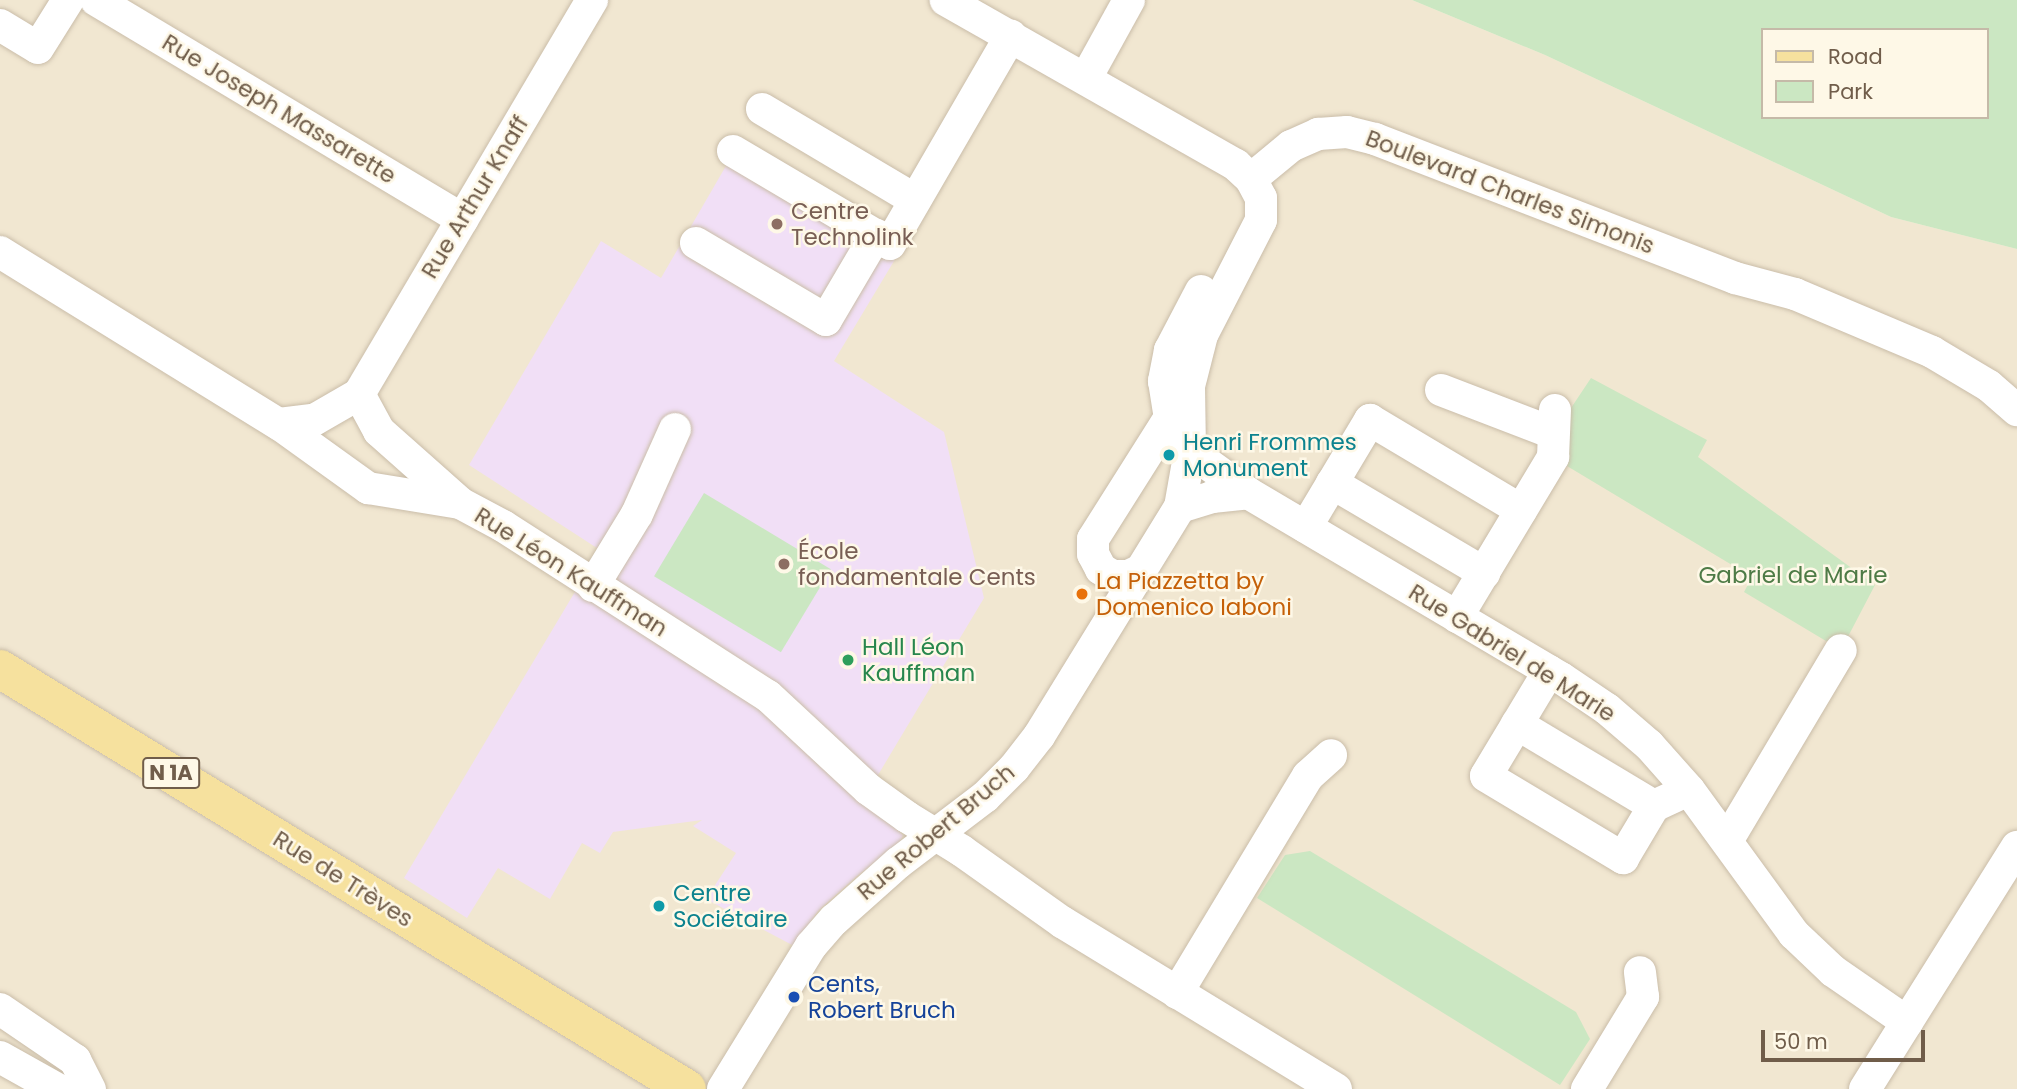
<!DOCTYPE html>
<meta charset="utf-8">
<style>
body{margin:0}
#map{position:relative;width:2017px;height:1089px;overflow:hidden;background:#faf4e2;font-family:Poppins,sans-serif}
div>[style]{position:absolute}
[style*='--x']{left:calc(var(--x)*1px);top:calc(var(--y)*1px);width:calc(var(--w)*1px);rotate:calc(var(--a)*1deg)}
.residential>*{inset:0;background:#f1e7d1}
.education>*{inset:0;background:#f1dff6}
.green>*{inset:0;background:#cbe7c2;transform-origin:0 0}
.roads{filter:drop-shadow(0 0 2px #cabda9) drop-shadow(0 0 2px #cabda9)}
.minor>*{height:32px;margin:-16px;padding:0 16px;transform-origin:16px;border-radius:16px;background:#fff}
.major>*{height:38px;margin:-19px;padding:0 19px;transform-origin:19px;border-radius:19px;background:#f6e19e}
.dots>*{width:19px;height:19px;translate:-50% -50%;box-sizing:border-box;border:4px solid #fef8e7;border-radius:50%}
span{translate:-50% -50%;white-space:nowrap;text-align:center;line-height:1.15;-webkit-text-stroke:5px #fef8e7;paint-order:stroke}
.shield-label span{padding:2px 5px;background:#fef8e7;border:2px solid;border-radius:5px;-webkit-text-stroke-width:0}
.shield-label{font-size:21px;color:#705d4a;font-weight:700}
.street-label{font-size:23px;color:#705d4a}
.education-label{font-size:23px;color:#785e54}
.left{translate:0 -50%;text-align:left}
.culture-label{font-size:23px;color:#0d838f}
.park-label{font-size:23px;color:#4e7b46}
.food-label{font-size:23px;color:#c56008}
.leisure-label{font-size:23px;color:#27864d}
.transit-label{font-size:23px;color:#164399}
.legend{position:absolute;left:1761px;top:28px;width:228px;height:91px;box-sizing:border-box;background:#fef8e7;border:2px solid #c5baa8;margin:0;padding:9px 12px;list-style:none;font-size:21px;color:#705d4a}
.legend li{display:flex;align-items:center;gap:14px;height:35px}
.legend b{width:35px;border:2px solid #c5baa8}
.scale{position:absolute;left:1761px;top:1030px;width:164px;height:32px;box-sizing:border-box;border:4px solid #705d4a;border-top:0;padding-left:9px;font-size:21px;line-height:24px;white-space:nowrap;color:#705d4a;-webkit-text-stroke:5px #fef8e7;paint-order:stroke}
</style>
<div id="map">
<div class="residential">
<i style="clip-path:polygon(0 0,1412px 0,1545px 55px,1891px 217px,2017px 249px,2017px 1089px,0 1089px)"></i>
</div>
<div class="education">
<i style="clip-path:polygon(730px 159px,897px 256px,834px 361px,944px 432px,984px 598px,863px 800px,903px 835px,899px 844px,857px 876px,818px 911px,794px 946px,706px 899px,736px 853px,693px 826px,702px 820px,613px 832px,600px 853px,582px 843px,550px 899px,498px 868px,467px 918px,404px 878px,600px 550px,469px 465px,601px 241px,661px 278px)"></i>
</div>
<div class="green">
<i style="clip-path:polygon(evenodd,1412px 0,2017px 0,2017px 249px,1891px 217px,1545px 55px,1412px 0,1763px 30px,1987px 30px,1987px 117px,1763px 117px,1763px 30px)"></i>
<i style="clip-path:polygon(1591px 378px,1707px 440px,1698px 457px,1875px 585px,1841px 650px,1744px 592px,1752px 577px,1567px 466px,1571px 408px)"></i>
<i style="left:704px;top:493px;width:148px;height:97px;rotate:31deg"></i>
<i style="clip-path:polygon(1310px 851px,1576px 1012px,1590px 1039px,1560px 1085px,1257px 898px,1285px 855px)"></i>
</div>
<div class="roads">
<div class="minor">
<i style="--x:96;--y:0;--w:427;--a:30.9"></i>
<i style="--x:0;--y:25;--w:44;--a:31.2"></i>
<i style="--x:38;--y:48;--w:57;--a:-58"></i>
<i style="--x:1086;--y:78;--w:89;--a:-61.1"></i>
<i style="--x:762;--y:109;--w:178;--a:30.7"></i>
<i style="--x:733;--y:151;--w:182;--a:30.6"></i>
<i style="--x:890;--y:244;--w:241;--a:-59.9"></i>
<i style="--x:1251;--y:179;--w:52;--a:-39.5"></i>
<i style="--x:1291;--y:146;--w:30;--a:-24"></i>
<i style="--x:1318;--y:134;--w:29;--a:-4"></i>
<i style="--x:1347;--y:132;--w:29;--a:14"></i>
<i style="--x:1375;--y:139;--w:386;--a:21.1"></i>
<i style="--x:1735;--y:278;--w:62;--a:14.9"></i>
<i style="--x:1795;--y:294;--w:149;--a:22.9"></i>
<i style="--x:1932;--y:352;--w:66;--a:30.8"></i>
<i style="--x:1989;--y:386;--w:37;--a:41"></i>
<i style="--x:696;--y:243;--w:151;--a:30.6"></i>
<i style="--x:826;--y:320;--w:99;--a:-59.5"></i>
<i style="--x:0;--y:252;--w:328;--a:31.7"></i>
<i style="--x:279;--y:424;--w:110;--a:35.7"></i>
<i style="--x:368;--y:488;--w:93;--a:9.3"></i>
<i style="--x:460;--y:503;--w:49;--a:28.1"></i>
<i style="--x:503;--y:526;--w:315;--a:32.7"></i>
<i style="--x:768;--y:696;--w:137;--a:42.9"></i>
<i style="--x:868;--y:789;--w:48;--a:35.7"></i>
<i style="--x:907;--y:817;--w:65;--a:31.7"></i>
<i style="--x:962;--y:851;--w:123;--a:35.4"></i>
<i style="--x:1062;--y:922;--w:321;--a:31.4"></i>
<i style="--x:1201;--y:291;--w:67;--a:117.7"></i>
<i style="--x:1170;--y:350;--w:32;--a:101"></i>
<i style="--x:1164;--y:381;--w:36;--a:81"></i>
<i style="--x:1170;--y:417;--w:39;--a:60"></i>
<i style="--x:1190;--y:451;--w:72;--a:35.9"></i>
<i style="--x:1248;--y:493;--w:364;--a:30.6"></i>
<i style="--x:1561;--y:678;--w:55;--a:34"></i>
<i style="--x:1607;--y:709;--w:55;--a:40.6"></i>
<i style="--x:1649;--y:745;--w:60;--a:48.4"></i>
<i style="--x:1689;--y:790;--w:178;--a:53.9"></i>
<i style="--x:1794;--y:934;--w:54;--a:43.5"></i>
<i style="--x:1833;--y:971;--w:90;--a:34.6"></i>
<i style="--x:1441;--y:390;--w:120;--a:21"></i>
<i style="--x:359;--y:394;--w:42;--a:61.6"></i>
<i style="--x:379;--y:431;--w:107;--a:41.6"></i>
<i style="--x:279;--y:424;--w:35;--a:-7"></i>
<i style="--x:314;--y:420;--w:52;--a:-30"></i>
<i style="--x:359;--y:394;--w:458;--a:-59.4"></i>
<i style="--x:1332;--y:483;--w:177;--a:30.6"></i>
<i style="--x:1180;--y:507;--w:34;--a:-17"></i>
<i style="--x:1212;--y:497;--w:36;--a:-6"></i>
<i style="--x:1306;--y:527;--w:125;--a:-59.1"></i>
<i style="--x:1370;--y:420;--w:176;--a:30.8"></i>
<i style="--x:1141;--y:570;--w:14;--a:155"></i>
<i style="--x:1128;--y:576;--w:15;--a:180"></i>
<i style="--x:1113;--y:576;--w:14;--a:-150"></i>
<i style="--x:1101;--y:569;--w:17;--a:-118"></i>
<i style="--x:1093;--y:554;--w:15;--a:-90"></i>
<i style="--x:1093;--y:539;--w:144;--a:-57.7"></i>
<i style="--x:593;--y:586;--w:84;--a:-58.6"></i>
<i style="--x:637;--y:514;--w:93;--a:-65.9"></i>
<i style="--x:1457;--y:617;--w:187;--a:-59"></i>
<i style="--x:1553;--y:457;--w:47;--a:-87.6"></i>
<i style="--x:1549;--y:671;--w:122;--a:121"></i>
<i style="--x:1486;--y:776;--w:160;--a:30.9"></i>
<i style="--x:1623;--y:858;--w:61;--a:-59.2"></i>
<i style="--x:1654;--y:806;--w:38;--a:-25"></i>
<i style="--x:1517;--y:724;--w:160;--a:30.9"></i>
<i style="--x:1727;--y:841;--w:222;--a:-59.2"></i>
<i style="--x:1177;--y:993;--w:253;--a:-58.9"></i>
<i style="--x:1308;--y:776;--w:31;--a:-42"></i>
<i style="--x:0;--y:1009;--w:91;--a:34.2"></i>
<i style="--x:75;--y:1060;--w:33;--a:63"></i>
<i style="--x:0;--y:1057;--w:65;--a:29.3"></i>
<i style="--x:723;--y:1089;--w:168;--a:-58.4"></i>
<i style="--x:811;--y:946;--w:35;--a:-49"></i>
<i style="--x:834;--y:920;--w:86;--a:-41.7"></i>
<i style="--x:898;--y:863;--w:109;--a:-37.2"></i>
<i style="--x:985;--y:797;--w:41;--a:-45"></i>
<i style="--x:1014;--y:768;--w:41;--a:-52"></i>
<i style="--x:1039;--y:736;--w:269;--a:-58.4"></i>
<i style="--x:1180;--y:507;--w:57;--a:-79.9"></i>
<i style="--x:1190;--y:451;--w:65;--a:-90.9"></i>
<i style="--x:1189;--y:386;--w:53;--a:-75.7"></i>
<i style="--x:1202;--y:335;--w:129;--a:-62.8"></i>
<i style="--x:1261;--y:220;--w:22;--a:-90"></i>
<i style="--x:1261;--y:198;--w:21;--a:-118"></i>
<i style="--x:1251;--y:179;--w:21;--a:-137"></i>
<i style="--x:1236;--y:165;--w:334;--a:-150.4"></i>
<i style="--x:1587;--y:1089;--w:108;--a:-58.7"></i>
<i style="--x:1643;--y:997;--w:25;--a:-97"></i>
<i style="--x:1865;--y:1089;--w:286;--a:-57.9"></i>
</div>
<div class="major">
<i style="--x:0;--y:669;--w:805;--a:31.44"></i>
</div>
</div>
<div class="dots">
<i style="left:777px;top:224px;background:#8d6e63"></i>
<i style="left:1169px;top:455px;background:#0f9aa8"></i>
<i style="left:784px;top:564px;background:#8d6e63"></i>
<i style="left:1082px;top:594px;background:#e8710a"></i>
<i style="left:848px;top:660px;background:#2e9e5b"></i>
<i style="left:659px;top:906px;background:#0f9aa8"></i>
<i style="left:794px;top:997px;background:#1a4fb4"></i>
</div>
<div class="shield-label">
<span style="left:171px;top:773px">N 1A</span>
</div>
<div class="street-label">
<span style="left:279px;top:109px;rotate:31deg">Rue Joseph Massarette</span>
<span style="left:1510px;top:192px;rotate:21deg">Boulevard Charles Simonis</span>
<span style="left:475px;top:197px;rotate:-59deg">Rue Arthur Knaff</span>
<span style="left:571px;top:572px;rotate:32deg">Rue Léon Kauffman</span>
<span style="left:1512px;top:653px;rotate:32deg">Rue Gabriel de Marie</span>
<span style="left:936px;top:832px;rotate:-40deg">Rue Robert Bruch</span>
<span style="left:343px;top:879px;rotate:32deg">Rue de Trèves</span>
</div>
<div class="education-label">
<span class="left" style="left:791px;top:224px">Centre<br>Technolink</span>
<span class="left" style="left:798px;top:564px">École<br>fondamentale Cents</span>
</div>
<div class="culture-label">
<span class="left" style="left:1183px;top:455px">Henri Frommes<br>Monument</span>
<span class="left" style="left:673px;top:906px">Centre<br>Sociétaire</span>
</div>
<div class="park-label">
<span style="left:1793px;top:575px">Gabriel de Marie</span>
</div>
<div class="food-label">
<span class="left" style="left:1096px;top:594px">La Piazzetta by<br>Domenico Iaboni</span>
</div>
<div class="leisure-label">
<span class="left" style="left:862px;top:660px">Hall Léon<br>Kauffman</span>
</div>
<div class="transit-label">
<span class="left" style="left:808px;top:997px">Cents,<br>Robert Bruch</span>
</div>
<ul class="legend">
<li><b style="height:9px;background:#f6e19e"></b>Road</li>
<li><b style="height:19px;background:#cbe7c2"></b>Park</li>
</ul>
<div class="scale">50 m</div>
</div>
